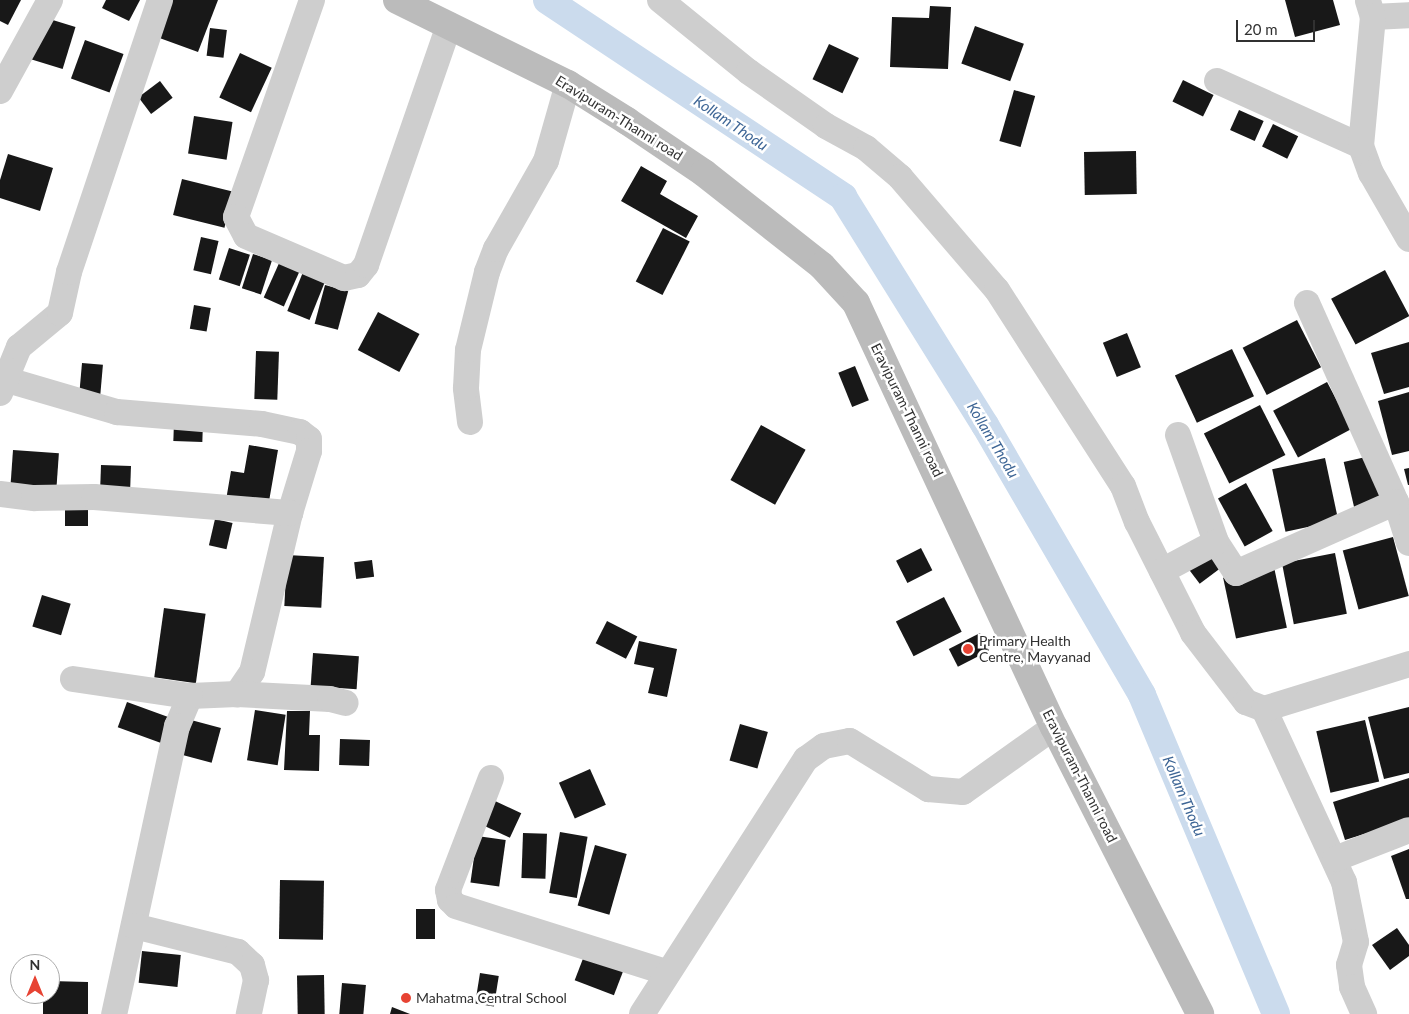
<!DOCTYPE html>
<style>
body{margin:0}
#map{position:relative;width:1409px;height:1014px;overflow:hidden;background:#fff;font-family:Lato,sans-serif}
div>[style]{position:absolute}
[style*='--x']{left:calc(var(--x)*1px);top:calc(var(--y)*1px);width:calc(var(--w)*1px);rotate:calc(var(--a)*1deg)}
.canal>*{height:28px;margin:-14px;padding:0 14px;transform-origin:14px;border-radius:14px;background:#cbdbed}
.building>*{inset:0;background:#181818;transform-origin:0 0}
.street>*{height:26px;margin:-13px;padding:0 13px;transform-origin:13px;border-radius:13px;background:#cecece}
.secondary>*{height:28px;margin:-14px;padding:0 14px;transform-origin:14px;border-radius:14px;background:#bbb}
.dots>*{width:14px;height:14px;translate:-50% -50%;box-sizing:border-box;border:2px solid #fff;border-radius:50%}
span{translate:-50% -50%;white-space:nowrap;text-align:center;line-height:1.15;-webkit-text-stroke:5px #fff;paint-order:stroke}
.street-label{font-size:14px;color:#313131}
.poi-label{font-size:14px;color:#313131}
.left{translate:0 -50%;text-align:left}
.water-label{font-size:15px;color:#3d6595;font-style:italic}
.north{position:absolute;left:10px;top:954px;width:50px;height:50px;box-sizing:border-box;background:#fff;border:1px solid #adadad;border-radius:50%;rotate:0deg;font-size:14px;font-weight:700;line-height:20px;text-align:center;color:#313131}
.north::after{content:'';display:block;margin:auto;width:18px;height:22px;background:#e74333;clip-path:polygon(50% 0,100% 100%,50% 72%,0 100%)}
.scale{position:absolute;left:1236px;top:20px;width:79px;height:22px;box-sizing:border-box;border:2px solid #313131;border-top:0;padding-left:6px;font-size:15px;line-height:18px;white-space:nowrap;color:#313131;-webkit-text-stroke:4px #fff;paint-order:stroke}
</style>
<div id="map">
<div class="canal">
<i style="--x:547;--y:0;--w:356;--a:33.6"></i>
<i style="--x:843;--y:197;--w:269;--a:58.1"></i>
<i style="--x:985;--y:425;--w:312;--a:59.8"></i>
<i style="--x:1142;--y:695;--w:346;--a:67.2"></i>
</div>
<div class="building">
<i style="clip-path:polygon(0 0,21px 0,8px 25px,0 21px)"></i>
<i style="clip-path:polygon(106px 0,140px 0,129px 21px,102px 8px)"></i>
<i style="clip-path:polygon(168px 0,218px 0,198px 52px,154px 36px)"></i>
<i style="clip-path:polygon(1285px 0,1333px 0,1340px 25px,1295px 37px)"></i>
<i style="clip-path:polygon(930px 6px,951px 7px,948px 69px,890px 67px,892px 17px,929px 18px)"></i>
<i style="left:43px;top:17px;width:34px;height:44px;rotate:17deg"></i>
<i style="left:975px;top:26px;width:52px;height:40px;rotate:20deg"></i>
<i style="left:210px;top:28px;width:17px;height:28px;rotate:7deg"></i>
<i style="left:85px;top:40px;width:41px;height:41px;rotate:20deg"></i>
<i style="left:829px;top:44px;width:33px;height:39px;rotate:25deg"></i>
<i style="left:240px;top:53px;width:35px;height:49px;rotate:25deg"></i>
<i style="left:1183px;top:80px;width:34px;height:24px;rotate:26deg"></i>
<i style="left:160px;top:81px;width:21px;height:27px;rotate:53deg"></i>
<i style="left:1014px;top:90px;width:22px;height:53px;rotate:16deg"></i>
<i style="left:1239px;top:110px;width:27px;height:22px;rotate:24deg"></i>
<i style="left:194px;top:116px;width:39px;height:38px;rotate:9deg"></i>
<i style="left:1273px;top:124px;width:28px;height:25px;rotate:26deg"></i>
<i style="left:1136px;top:151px;width:43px;height:52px;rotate:89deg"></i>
<i style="clip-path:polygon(8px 154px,53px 168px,40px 211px,0 198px,0 180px)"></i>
<i style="clip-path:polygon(641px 166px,667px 181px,660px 194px,698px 216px,686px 238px,621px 201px)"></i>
<i style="left:182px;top:179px;width:53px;height:37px;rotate:14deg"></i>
<i style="left:663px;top:228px;width:30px;height:60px;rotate:27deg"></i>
<i style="left:201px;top:237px;width:18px;height:34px;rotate:13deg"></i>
<i style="left:229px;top:248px;width:22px;height:33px;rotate:18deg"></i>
<i style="left:253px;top:254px;width:20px;height:36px;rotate:18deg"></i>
<i style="left:280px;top:261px;width:22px;height:40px;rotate:24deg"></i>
<i style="left:1385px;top:270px;width:52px;height:61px;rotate:62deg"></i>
<i style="left:303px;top:272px;width:24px;height:42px;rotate:22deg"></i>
<i style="left:325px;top:285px;width:24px;height:40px;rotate:15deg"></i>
<i style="left:194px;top:305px;width:17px;height:24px;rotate:10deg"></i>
<i style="left:378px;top:312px;width:47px;height:43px;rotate:28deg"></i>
<i style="left:1297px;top:320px;width:53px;height:61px;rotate:63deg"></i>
<i style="left:1127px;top:333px;width:37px;height:26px;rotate:68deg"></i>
<i style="clip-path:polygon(1409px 342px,1409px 387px,1384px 394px,1371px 353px)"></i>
<i style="left:1232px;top:349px;width:52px;height:63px;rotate:65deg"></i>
<i style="left:256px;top:351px;width:23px;height:48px;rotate:2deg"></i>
<i style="left:82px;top:363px;width:21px;height:33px;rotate:5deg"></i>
<i style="left:855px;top:366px;width:37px;height:18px;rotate:68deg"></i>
<i style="left:1327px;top:382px;width:53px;height:61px;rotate:62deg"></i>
<i style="clip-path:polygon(1409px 392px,1409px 451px,1392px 455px,1378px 401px)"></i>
<i style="left:1260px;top:405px;width:56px;height:63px;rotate:63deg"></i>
<i style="left:174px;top:422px;width:29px;height:19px;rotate:2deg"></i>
<i style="left:761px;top:425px;width:51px;height:63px;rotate:29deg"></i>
<i style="clip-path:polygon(249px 445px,278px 450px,268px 507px,226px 500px,231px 471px,244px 473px)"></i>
<i style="left:13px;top:450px;width:46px;height:37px;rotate:4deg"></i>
<i style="left:1370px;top:456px;width:52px;height:27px;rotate:77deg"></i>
<i style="left:1325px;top:458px;width:64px;height:54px;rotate:78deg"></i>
<i style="left:101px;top:465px;width:30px;height:25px;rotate:2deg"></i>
<i style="clip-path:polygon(1409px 468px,1409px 485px,1408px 485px,1404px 469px)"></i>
<i style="left:1246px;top:483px;width:55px;height:32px;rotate:61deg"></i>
<i style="left:65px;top:504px;width:23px;height:22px"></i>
<i style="left:215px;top:519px;width:18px;height:27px;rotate:13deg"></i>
<i style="left:1393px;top:537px;width:61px;height:52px;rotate:75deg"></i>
<i style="left:921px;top:548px;width:25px;height:28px;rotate:63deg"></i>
<i style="left:1210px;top:551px;width:20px;height:28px;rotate:53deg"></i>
<i style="left:1335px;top:553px;width:62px;height:54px;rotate:79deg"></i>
<i style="left:287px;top:555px;width:37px;height:51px;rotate:3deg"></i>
<i style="left:372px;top:560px;width:17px;height:18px;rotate:83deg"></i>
<i style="left:1274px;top:567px;width:62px;height:52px;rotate:78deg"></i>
<i style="left:42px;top:595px;width:30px;height:33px;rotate:17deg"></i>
<i style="left:944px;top:597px;width:39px;height:54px;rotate:63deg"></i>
<i style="left:164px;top:608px;width:42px;height:70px;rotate:8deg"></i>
<i style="left:607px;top:621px;width:34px;height:25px;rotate:27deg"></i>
<i style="left:980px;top:633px;width:20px;height:35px;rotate:63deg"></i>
<i style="clip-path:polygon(639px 641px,677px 649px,667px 697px,648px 693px,654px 668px,634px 664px)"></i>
<i style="left:313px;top:653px;width:46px;height:33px;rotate:4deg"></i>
<i style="left:127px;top:702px;width:46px;height:27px;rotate:20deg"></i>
<i style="clip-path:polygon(1409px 707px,1409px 773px,1384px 779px,1368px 717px)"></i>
<i style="left:255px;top:710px;width:31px;height:51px;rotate:9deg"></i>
<i style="clip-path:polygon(287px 711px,310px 711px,309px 735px,320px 735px,319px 771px,284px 770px)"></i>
<i style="left:191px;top:720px;width:31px;height:36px;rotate:15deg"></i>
<i style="left:1365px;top:720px;width:63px;height:50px;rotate:77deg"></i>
<i style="left:740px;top:724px;width:29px;height:38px;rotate:16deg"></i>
<i style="left:340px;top:739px;width:30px;height:26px;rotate:2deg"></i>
<i style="left:590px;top:769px;width:39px;height:34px;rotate:66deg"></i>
<i style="clip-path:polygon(1409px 778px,1409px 820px,1345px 840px,1333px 802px)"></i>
<i style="left:495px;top:801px;width:29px;height:27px;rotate:25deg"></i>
<i style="left:560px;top:832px;width:28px;height:62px;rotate:10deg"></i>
<i style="left:523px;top:833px;width:24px;height:45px;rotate:2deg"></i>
<i style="left:477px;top:836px;width:29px;height:47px;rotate:8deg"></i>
<i style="left:595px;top:845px;width:33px;height:63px;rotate:16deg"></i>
<i style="clip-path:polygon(1409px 849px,1409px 899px,1406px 899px,1391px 856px)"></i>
<i style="left:280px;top:880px;width:44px;height:59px;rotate:1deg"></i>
<i style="left:416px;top:909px;width:19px;height:30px"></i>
<i style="clip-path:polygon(1397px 928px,1409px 945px,1409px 956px,1390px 970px,1372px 945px)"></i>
<i style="left:142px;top:951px;width:39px;height:32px;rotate:6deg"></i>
<i style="left:584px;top:956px;width:42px;height:26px;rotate:21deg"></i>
<i style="left:480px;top:973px;width:19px;height:31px;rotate:9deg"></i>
<i style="left:324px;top:975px;width:39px;height:27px;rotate:89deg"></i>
<i style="clip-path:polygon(50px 981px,88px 982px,88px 1014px,43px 1014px,43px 994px,50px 994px)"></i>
<i style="left:342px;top:983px;width:24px;height:31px;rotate:5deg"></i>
<i style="clip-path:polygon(392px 1007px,410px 1014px,390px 1014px)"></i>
</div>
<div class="street">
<i style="--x:312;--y:0;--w:230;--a:109.3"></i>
<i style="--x:236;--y:217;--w:21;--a:62"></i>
<i style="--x:246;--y:236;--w:107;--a:23.2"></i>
<i style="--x:344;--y:278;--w:14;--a:-12"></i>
<i style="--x:358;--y:275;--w:13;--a:-51"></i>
<i style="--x:366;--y:265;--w:254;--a:-70.9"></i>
<i style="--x:660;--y:0;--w:114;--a:39"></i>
<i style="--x:749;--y:72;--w:94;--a:35"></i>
<i style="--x:826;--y:126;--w:46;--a:28.8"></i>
<i style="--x:866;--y:148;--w:45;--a:40.5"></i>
<i style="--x:900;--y:177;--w:149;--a:49.4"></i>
<i style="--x:997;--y:290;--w:233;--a:57.3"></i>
<i style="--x:1123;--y:486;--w:39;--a:69"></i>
<i style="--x:1137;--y:522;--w:124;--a:63.2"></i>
<i style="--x:1193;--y:633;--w:87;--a:52.5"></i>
<i style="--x:1246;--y:702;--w:19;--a:21"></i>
<i style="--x:1264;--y:709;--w:191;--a:65.2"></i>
<i style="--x:1344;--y:882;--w:61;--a:78.7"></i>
<i style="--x:1356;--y:942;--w:24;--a:107"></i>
<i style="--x:1349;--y:965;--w:22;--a:82"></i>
<i style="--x:1352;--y:987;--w:30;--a:66"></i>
<i style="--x:1368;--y:1;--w:17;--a:73"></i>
<i style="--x:1373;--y:17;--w:36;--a:-3"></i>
<i style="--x:1217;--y:81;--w:158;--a:24.3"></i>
<i style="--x:1361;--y:146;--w:29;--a:70"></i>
<i style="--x:1371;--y:173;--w:76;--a:60.1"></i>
<i style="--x:0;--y:91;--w:104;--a:-61.2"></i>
<i style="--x:1361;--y:146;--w:130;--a:-84.7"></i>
<i style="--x:1307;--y:303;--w:218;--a:65.9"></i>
<i style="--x:1396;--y:502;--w:43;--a:72.4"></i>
<i style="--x:4;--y:379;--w:118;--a:16.3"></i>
<i style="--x:117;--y:412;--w:145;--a:4.7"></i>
<i style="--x:262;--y:424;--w:39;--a:12"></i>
<i style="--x:300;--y:432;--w:11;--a:38"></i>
<i style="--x:309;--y:439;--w:12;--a:90"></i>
<i style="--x:309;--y:451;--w:65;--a:107"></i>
<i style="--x:290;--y:513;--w:163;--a:103.4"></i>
<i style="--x:252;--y:672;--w:27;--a:124"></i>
<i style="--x:237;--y:694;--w:47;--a:177.6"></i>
<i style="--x:190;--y:696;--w:33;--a:113"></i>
<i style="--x:177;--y:726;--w:295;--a:102.3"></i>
<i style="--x:0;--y:393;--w:50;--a:-67.6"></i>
<i style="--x:19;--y:347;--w:53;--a:-39.7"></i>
<i style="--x:60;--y:313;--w:42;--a:-77.6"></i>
<i style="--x:69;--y:272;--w:287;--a:-71.5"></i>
<i style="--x:470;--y:422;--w:34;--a:-97"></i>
<i style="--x:466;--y:388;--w:38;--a:-87"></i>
<i style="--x:468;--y:350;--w:80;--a:-76.3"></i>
<i style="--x:487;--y:272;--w:25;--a:-69"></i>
<i style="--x:496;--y:249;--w:101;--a:-60.4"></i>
<i style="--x:546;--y:161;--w:80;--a:-74.1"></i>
<i style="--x:1178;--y:435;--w:114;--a:70.4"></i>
<i style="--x:1216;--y:542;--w:37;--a:57"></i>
<i style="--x:1236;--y:573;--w:175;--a:-23.9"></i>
<i style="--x:0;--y:494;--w:34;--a:7"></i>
<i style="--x:34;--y:498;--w:60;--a:-1"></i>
<i style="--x:94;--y:497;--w:197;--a:4.7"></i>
<i style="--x:1162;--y:571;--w:61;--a:-28.2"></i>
<i style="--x:73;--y:679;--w:118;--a:8.3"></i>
<i style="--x:237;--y:694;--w:93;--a:3.1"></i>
<i style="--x:330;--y:699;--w:16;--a:14"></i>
<i style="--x:1264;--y:709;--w:152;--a:-17.2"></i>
<i style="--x:491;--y:778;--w:120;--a:111"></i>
<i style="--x:448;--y:890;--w:10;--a:79"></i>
<i style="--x:450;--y:900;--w:8;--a:45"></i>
<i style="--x:456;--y:906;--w:222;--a:17.5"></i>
<i style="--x:1335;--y:859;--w:79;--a:-21.4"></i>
<i style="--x:134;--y:926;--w:107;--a:14"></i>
<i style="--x:238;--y:952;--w:19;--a:43"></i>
<i style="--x:252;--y:965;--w:16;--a:75"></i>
<i style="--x:256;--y:980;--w:35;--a:102"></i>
<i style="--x:642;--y:1014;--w:303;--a:-57.3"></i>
<i style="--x:806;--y:759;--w:22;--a:-36"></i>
<i style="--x:824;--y:746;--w:26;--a:-11"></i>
<i style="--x:850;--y:741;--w:92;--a:31.6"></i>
<i style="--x:928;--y:789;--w:35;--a:5"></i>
<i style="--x:963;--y:792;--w:112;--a:-35.5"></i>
</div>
<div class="secondary">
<i style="--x:397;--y:0;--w:191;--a:26.2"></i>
<i style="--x:568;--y:84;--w:70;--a:32.1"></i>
<i style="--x:627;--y:121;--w:93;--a:34"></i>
<i style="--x:704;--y:173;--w:150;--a:38.2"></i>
<i style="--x:822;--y:266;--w:50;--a:47.4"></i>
<i style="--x:856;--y:303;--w:468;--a:65"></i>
<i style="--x:1054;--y:727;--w:322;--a:63"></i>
</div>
<div class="dots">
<i style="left:968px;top:649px;background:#e74333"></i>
<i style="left:406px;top:998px;background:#e74333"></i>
</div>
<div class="street-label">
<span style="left:619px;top:118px;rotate:32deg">Eravipuram-Thanni road</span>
<span style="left:907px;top:410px;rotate:64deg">Eravipuram-Thanni road</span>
<span style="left:1080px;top:776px;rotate:63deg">Eravipuram-Thanni road</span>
</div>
<div class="poi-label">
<span class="left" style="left:979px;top:649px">Primary Health<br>Centre, Mayyanad</span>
<span class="left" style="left:416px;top:998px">Mahatma Central School</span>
</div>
<div class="water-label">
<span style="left:731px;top:123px;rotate:34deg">Kollam Thodu</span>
<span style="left:993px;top:440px;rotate:59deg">Kollam Thodu</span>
<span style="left:1184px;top:796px;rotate:67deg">Kollam Thodu</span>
</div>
<div class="north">N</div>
<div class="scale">20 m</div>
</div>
